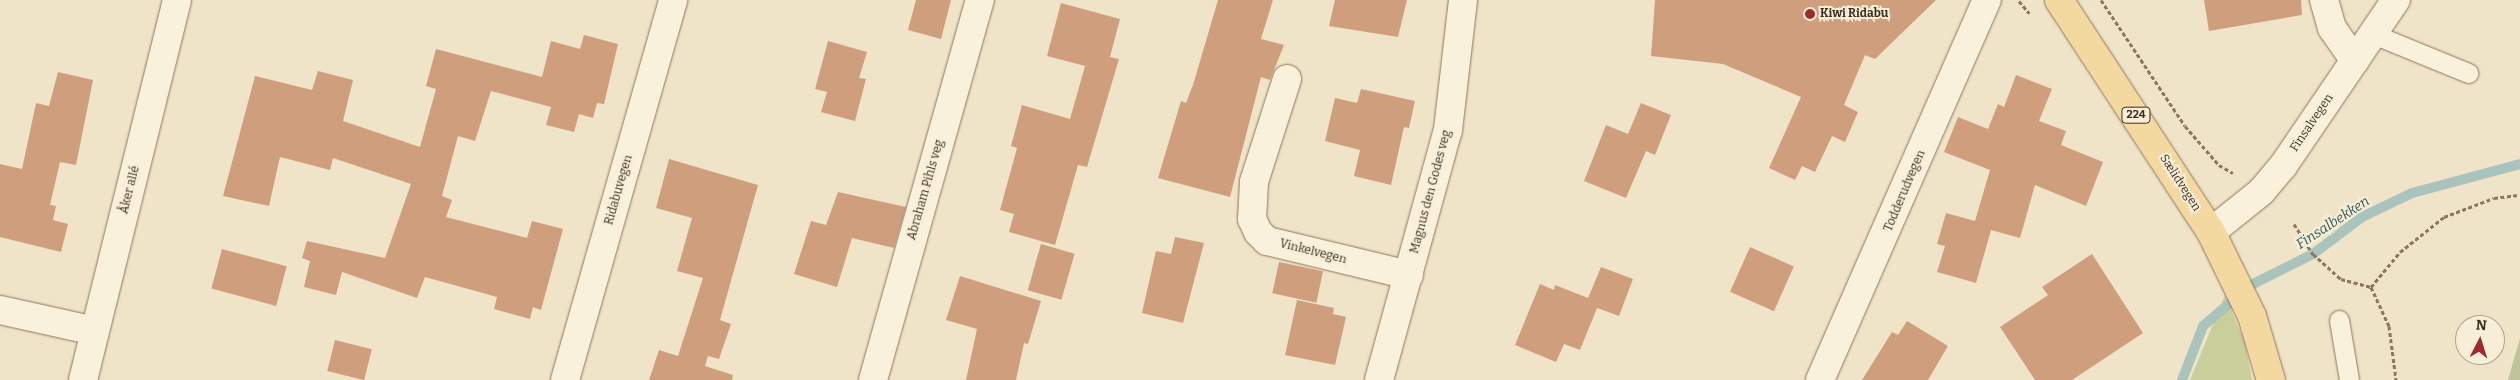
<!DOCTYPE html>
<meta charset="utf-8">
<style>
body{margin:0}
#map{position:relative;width:2520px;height:380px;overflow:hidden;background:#f0e4c8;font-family:Bitter,serif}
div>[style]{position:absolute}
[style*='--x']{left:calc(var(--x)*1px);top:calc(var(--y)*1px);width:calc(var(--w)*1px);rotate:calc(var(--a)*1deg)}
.green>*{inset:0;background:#c9cf9b}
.cemetery>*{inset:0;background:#bfc49a}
.stream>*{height:10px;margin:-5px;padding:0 5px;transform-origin:5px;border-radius:5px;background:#a9c4bc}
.building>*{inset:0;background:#cf9f7d;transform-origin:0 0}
.path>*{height:3px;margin-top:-1.5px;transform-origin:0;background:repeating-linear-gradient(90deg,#8d765c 0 4px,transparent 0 6.5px)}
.roads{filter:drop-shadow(0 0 1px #8d765c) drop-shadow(0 0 1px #8d765c)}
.service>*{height:19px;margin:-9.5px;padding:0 9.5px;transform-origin:9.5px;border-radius:9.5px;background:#faf1dc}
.minor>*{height:28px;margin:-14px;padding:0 14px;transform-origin:14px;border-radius:14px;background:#faf1dc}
.tertiary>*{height:28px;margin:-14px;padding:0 14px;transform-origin:14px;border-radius:14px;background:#faf1dc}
.primary>*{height:28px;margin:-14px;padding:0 14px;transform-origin:14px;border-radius:14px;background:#f3d9a0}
.dots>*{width:14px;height:14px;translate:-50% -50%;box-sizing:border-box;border:2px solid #f7eed8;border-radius:50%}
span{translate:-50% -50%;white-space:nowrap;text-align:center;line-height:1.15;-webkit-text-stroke:4px #f7eed8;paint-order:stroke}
.shield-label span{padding:1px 4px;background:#f7eed8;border:1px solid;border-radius:4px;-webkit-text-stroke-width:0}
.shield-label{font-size:11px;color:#3d2e20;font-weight:700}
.poi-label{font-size:12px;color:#3d2e20;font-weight:700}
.left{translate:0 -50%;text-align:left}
.street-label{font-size:12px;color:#3d2e20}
.water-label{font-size:14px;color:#2f5d5a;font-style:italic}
.north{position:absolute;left:2455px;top:315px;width:50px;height:50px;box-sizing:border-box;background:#f7eed8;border:1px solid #ada18e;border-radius:50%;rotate:5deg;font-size:14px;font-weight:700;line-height:20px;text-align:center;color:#3d2e20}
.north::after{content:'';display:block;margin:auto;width:18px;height:22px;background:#9e2a2b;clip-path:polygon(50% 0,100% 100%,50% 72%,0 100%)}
</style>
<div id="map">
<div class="green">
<i style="clip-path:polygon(2225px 295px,2245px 343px,2252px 380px,2190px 380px)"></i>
</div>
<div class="cemetery">
<i style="clip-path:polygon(2520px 338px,2520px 380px,2508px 380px)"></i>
</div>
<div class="stream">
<i style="--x:2182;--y:380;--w:58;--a:-68.7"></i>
<i style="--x:2203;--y:326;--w:63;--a:-40.5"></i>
<i style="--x:2251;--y:285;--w:69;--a:-26.6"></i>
<i style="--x:2313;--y:254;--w:61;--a:-37.1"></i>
<i style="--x:2362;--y:217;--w:55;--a:-25.6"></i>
<i style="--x:2412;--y:193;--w:112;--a:-15"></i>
</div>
<div class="building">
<i style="clip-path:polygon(916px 0,951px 0,941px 39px,908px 30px)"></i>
<i style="clip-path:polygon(1218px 0,1273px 0,1261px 39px,1284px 45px,1270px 80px,1261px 77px,1230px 197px,1158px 178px,1181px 101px,1186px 103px,1193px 85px)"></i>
<i style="clip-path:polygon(1335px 0,1407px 0,1398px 37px,1329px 26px)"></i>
<i style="clip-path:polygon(1655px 0,1936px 0,1875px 59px,1865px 55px,1844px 105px,1858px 112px,1845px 142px,1832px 136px,1815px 172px,1802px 166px,1795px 180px,1769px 168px,1801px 97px,1723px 64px,1651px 56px)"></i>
<i style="clip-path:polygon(2204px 0,2301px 0,2302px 15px,2209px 31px)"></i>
<i style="clip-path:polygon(1061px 3px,1120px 19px,1110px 57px,1119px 59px,1087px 167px,1078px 165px,1055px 245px,1009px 232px,1014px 214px,1000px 210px,1017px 148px,1011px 146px,1022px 105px,1070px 119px,1085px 66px,1047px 56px)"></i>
<i style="clip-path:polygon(584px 35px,618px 44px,604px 104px,597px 103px,593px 118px,579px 114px,574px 132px,546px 125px,551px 107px,491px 91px,475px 141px,458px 136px,442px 196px,452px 200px,446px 217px,527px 238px,532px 221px,563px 229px,541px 310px,533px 307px,530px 319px,494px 309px,497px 297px,425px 277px,417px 298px,342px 272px,336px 295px,304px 287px,310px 261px,302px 258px,307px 241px,385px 258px,411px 184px,333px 158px,330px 170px,280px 157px,269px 206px,223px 196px,255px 76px,312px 90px,318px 71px,353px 80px,343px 121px,420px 147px,436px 89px,426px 86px,436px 49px,542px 77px,551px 41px,580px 49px)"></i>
<i style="clip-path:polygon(828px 41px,867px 52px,859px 78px,866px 79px,855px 121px,821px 112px,827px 92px,815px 89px)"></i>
<i style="clip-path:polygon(58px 72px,93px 80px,76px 165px,60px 162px,50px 205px,56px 206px,53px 220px,68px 224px,61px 252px,0 237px,0 164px,22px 169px,36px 103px,49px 106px)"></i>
<i style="clip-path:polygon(2016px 75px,2052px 89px,2039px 121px,2066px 131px,2061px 145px,2103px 162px,2086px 206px,2035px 185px,2020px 238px,1991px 230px,1976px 283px,1937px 272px,1945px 246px,1937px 244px,1946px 213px,1975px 221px,1990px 170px,1944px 152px,1958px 117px,1988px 129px,1998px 104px,2004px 107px)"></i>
<i style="clip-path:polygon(1361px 89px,1415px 101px,1409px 128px,1404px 127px,1391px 185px,1354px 176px,1360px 150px,1325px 141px,1335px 98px,1357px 103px)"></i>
<i style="clip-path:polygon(1641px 103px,1671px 115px,1655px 155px,1646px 151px,1626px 198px,1584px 181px,1606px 125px,1628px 134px)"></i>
<i style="clip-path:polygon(669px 159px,758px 185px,720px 320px,731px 324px,719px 359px,708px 356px,705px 366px,733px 375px,732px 380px,649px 380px,659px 350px,678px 356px,703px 278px,677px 271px,692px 218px,656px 208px)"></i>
<i style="clip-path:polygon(838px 192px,906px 207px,894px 248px,852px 238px,837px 287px,794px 274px,811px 221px,826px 225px)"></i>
<i style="clip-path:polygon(1175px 237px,1204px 243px,1183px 323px,1142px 313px,1156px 251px,1171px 254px)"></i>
<i style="left:1041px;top:244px;width:35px;height:48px;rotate:16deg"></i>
<i style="left:1750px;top:247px;width:48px;height:49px;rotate:24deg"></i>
<i style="left:222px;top:249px;width:67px;height:41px;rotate:15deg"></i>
<i style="clip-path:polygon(2092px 254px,2143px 333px,2072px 380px,2035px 380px,2000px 327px,2048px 295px,2042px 287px)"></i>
<i style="left:1279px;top:262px;width:45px;height:32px;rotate:12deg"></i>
<i style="clip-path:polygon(1601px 267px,1633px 279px,1619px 316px,1597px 308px,1580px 350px,1564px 344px,1556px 362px,1515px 345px,1540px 284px,1554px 290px,1555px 285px,1588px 298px)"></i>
<i style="clip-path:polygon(960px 276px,1041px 301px,1028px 344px,1024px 343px,1016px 380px,966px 380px,977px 329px,946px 320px)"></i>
<i style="clip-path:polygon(1297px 300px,1334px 308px,1333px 314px,1346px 317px,1335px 365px,1285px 355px)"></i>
<i style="clip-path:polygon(1907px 321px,1948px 346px,1928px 380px,1862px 380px,1892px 332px,1898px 335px)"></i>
<i style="left:335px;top:340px;width:38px;height:32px;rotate:14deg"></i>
</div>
<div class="path">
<i style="--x:2101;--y:0;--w:151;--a:56.3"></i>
<i style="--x:2185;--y:126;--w:52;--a:48.9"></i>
<i style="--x:2219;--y:165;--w:16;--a:30"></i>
<i style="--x:2019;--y:1;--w:16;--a:50"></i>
<i style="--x:2294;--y:224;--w:36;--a:58"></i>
<i style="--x:2313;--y:254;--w:38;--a:42"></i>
<i style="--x:2341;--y:279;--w:31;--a:15"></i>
<i style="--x:2371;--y:287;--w:43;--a:65.2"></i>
<i style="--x:2389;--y:326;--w:54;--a:82.6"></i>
<i style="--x:2371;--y:287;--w:45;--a:-50.4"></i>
<i style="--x:2400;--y:252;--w:56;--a:-38.5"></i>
<i style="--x:2444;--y:217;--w:53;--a:-20.8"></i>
<i style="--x:2494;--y:198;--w:26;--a:-7"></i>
</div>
<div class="roads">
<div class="service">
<i style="--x:2373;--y:34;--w:103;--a:22.3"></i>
<i style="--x:2339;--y:320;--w:61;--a:80.5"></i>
</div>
<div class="minor">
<i style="--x:2324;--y:0;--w:29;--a:74"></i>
<i style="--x:2332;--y:28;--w:40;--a:55.1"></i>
<i style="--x:1287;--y:79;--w:108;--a:107.8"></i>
<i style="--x:1254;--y:182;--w:37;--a:93"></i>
<i style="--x:1252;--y:219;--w:14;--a:65"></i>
<i style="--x:1258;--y:232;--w:13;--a:45"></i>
<i style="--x:1267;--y:241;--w:146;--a:13.5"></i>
<i style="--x:0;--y:310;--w:97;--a:12.5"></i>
<i style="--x:565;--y:380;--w:395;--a:-74.1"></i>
<i style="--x:873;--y:380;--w:395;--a:-74.3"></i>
<i style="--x:1379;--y:380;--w:259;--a:-74.6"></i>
<i style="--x:1448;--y:130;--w:131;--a:-83.4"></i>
<i style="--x:1820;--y:380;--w:415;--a:-66.3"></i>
</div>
<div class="tertiary">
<i style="--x:2211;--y:232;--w:64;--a:-38.7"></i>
<i style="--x:2261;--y:192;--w:34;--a:-50"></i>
<i style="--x:2283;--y:166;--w:201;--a:-55.8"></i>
<i style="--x:83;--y:380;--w:391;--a:-76.1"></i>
</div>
<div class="primary">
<i style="--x:2059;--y:0;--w:277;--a:56.8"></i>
<i style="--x:2211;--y:232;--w:93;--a:64"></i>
<i style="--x:2252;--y:316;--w:67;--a:73.5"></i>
</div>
</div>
<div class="dots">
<i style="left:1810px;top:14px;background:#9e2a2b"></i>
</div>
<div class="shield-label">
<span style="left:2136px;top:115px">224</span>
</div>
<div class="poi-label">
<span class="left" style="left:1820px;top:14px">Kiwi Ridabu</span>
</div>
<div class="street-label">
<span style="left:2312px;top:123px;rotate:-56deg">Finsalvegen</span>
<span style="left:2180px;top:183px;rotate:57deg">Sælidvegen</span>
<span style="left:130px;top:190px;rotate:-76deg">Åker allé</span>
<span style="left:619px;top:190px;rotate:-74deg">Ridabuvegen</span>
<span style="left:926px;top:190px;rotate:-74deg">Abraham Pihls veg</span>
<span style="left:1905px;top:191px;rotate:-67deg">Todderudvegen</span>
<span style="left:1431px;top:192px;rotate:-75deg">Magnus den Godes veg</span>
<span style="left:1313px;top:252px;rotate:14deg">Vinkelvegen</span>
</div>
<div class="water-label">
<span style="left:2333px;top:223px;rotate:-33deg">Finsalbekken</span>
</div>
<div class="north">N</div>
</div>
